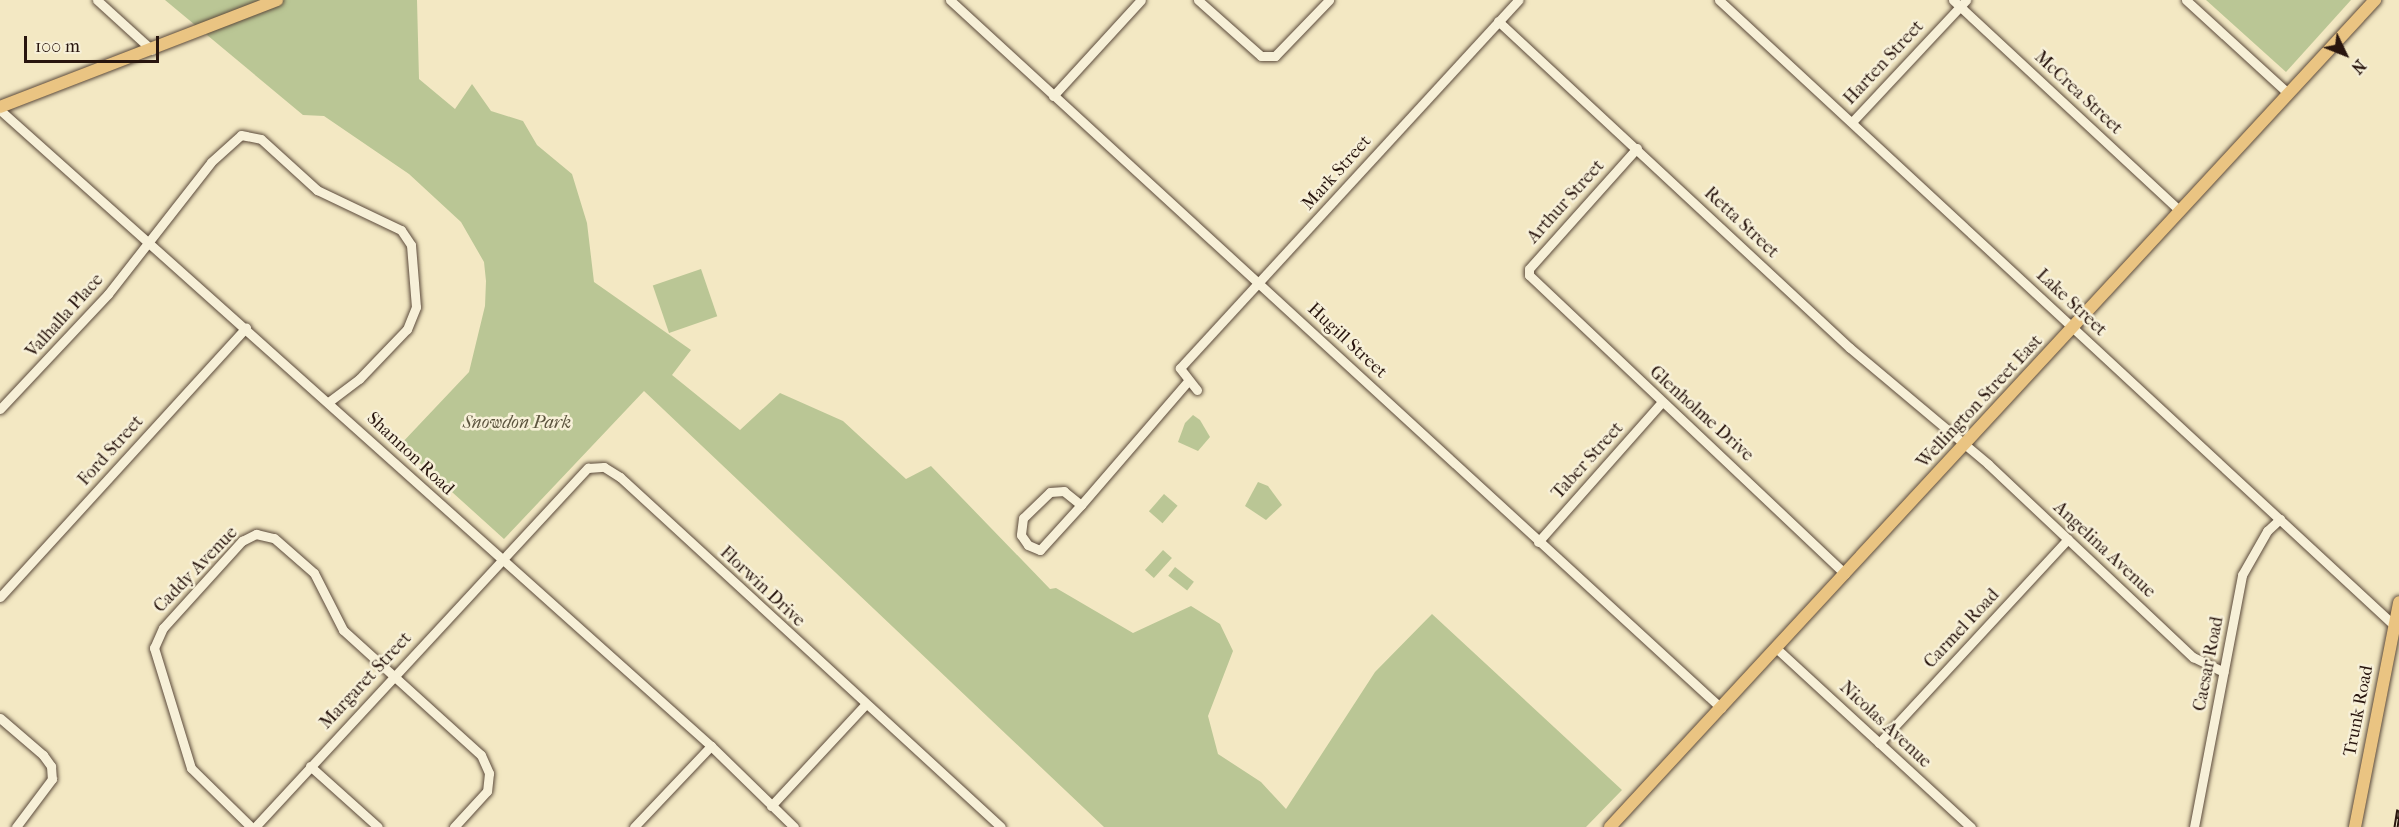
<!DOCTYPE html>
<style>
body{margin:0}
#map{position:relative;width:2399px;height:827px;overflow:hidden;background:#f3e8c3;font-family:"IM FELL French Canon",serif}
div>[style]{position:absolute}
[style*='--x']{left:calc(var(--x)*1px);top:calc(var(--y)*1px);width:calc(var(--w)*1px);rotate:calc(var(--a)*1deg)}
.green>*{inset:0;background:#bac695;transform-origin:0 0}
.roads{filter:drop-shadow(0 0 2px #5b4a3b) drop-shadow(0 0 2px #5b4a3b)}
.minor>*{height:9px;margin:-4.5px;padding:0 4.5px;transform-origin:4.5px;border-radius:4.5px;background:#f7f0d8}
.major>*{height:12px;margin:-6px;padding:0 6px;transform-origin:6px;border-radius:6px;background:#eac482}
.rail>*{height:5px;margin-top:-2.5px;transform-origin:0;background:repeating-linear-gradient(90deg,#f7f0d8 0 9px,#28150e 0 18px);box-sizing:border-box;border-block:2px solid #28150e}
span{translate:-50% -50%;white-space:nowrap;text-align:center;line-height:1.15;-webkit-text-stroke:5px #f7f0d8;paint-order:stroke}
.street-label{font-size:18px;color:#28150e}
.park-label{font-size:18px;color:#5b533d;font-style:italic}
.north{position:absolute;left:2315px;top:24px;width:60px;height:60px;-webkit-text-stroke:4px #f7f0d8;paint-order:stroke;rotate:133deg;font-size:16px;font-weight:700;line-height:24px;text-align:center;color:#28150e}
.north::after{content:'';display:block;margin:auto;width:21px;height:27px;background:#28150e;clip-path:polygon(50% 0,100% 100%,50% 72%,0 100%)}
.scale{position:absolute;left:24px;top:36px;width:135px;height:27px;box-sizing:border-box;border:3px solid #28150e;border-top:0;padding-left:8px;font-size:18px;line-height:21px;white-space:nowrap;color:#28150e;-webkit-text-stroke:4px #f7f0d8;paint-order:stroke}
</style>
<div id="map">
<div class="green">
<i style="clip-path:polygon(165px 0,417px 0,419px 79px,455px 109px,472px 84px,491px 111px,523px 121px,537px 145px,572px 174px,587px 223px,594px 282px,691px 350px,672px 375px,740px 430px,780px 393px,843px 421px,906px 479px,931px 466px,1050px 589px,1056px 588px,1133px 633px,1191px 606px,1220px 624px,1233px 651px,1208px 716px,1218px 754px,1261px 782px,1286px 809px,1375px 672px,1432px 614px,1622px 790px,1586px 827px,1104px 827px,644px 391px,504px 539px,400px 445px,469px 372px,485px 306px,486px 281px,484px 262px,461px 222px,409px 174px,324px 116px,303px 115px)"></i>
<i style="clip-path:polygon(2206px 0,2351px 0,2286px 72px)"></i>
<i style="left:701px;top:269px;width:50px;height:51px;rotate:71deg"></i>
<i style="clip-path:polygon(1193px 415px,1200px 420px,1210px 437px,1198px 451px,1178px 442px,1185px 423px)"></i>
<i style="clip-path:polygon(1258px 482px,1268px 486px,1282px 505px,1266px 520px,1245px 506px)"></i>
<i style="left:1164px;top:494px;width:18px;height:23px;rotate:41deg"></i>
<i style="left:1163px;top:550px;width:12px;height:27px;rotate:42deg"></i>
<i style="left:1175px;top:567px;width:24px;height:11px;rotate:38deg"></i>
</div>
<div class="roads">
<div class="minor">
<i style="--x:97;--y:0;--w:74;--a:42.3"></i>
<i style="--x:950;--y:0;--w:1047;--a:42.56"></i>
<i style="--x:1198;--y:0;--w:84;--a:41.6"></i>
<i style="--x:1261;--y:56;--w:14;--a:0"></i>
<i style="--x:1275;--y:56;--w:78;--a:-46"></i>
<i style="--x:1719;--y:0;--w:924;--a:42.81"></i>
<i style="--x:1953;--y:0;--w:310;--a:42.9"></i>
<i style="--x:2186;--y:0;--w:138;--a:42.4"></i>
<i style="--x:1498;--y:21;--w:480;--a:42.9"></i>
<i style="--x:1850;--y:348;--w:180;--a:40"></i>
<i style="--x:1988;--y:464;--w:282;--a:43.3"></i>
<i style="--x:2193;--y:657;--w:34;--a:26"></i>
<i style="--x:1053;--y:96;--w:130;--a:-47.5"></i>
<i style="--x:0;--y:110;--w:954;--a:41.81"></i>
<i style="--x:711;--y:746;--w:116;--a:44.3"></i>
<i style="--x:1852;--y:122;--w:167;--a:-46.9"></i>
<i style="--x:1637;--y:148;--w:162;--a:131.8"></i>
<i style="--x:1529;--y:269;--w:6;--a:90"></i>
<i style="--x:1529;--y:275;--w:435;--a:43.4"></i>
<i style="--x:1197;--y:390;--w:28;--a:-128"></i>
<i style="--x:1180;--y:368;--w:500;--a:-47.4"></i>
<i style="--x:0;--y:409;--w:158;--a:-46.8"></i>
<i style="--x:108;--y:294;--w:167;--a:-52"></i>
<i style="--x:211;--y:162;--w:40;--a:-42"></i>
<i style="--x:241;--y:135;--w:20;--a:11"></i>
<i style="--x:261;--y:139;--w:76;--a:42.3"></i>
<i style="--x:317;--y:190;--w:93;--a:25.5"></i>
<i style="--x:401;--y:230;--w:18;--a:56"></i>
<i style="--x:411;--y:245;--w:62;--a:85.4"></i>
<i style="--x:416;--y:307;--w:24;--a:112"></i>
<i style="--x:407;--y:329;--w:69;--a:133.8"></i>
<i style="--x:359;--y:379;--w:38;--a:143"></i>
<i style="--x:1081;--y:505;--w:22;--a:-141"></i>
<i style="--x:1064;--y:491;--w:14;--a:176"></i>
<i style="--x:1050;--y:492;--w:37;--a:136"></i>
<i style="--x:1023;--y:518;--w:17;--a:97"></i>
<i style="--x:1021;--y:535;--w:12;--a:55"></i>
<i style="--x:1028;--y:545;--w:13;--a:23"></i>
<i style="--x:1040;--y:550;--w:61;--a:-47.7"></i>
<i style="--x:1081;--y:505;--w:164;--a:-49.2"></i>
<i style="--x:1538;--y:542;--w:187;--a:-48.5"></i>
<i style="--x:0;--y:597;--w:365;--a:-47.6"></i>
<i style="--x:1776;--y:648;--w:265;--a:42.6"></i>
<i style="--x:0;--y:718;--w:57;--a:40.7"></i>
<i style="--x:43;--y:755;--w:14;--a:54"></i>
<i style="--x:51;--y:766;--w:13;--a:86"></i>
<i style="--x:52;--y:779;--w:60;--a:126.9"></i>
<i style="--x:1879;--y:743;--w:278;--a:-47.2"></i>
<i style="--x:310;--y:766;--w:91;--a:41.9"></i>
<i style="--x:771;--y:806;--w:138;--a:-47.1"></i>
<i style="--x:251;--y:827;--w:84;--a:-135.5"></i>
<i style="--x:191;--y:768;--w:126;--a:-107.1"></i>
<i style="--x:154;--y:648;--w:22;--a:-66"></i>
<i style="--x:163;--y:628;--w:118;--a:-47.8"></i>
<i style="--x:242;--y:541;--w:16;--a:-27"></i>
<i style="--x:256;--y:534;--w:18;--a:13"></i>
<i style="--x:274;--y:538;--w:53;--a:41.2"></i>
<i style="--x:314;--y:573;--w:64;--a:63"></i>
<i style="--x:343;--y:630;--w:186;--a:42.2"></i>
<i style="--x:481;--y:755;--w:20;--a:66"></i>
<i style="--x:489;--y:773;--w:18;--a:96"></i>
<i style="--x:487;--y:791;--w:49;--a:132.5"></i>
<i style="--x:255;--y:827;--w:490;--a:-47.2"></i>
<i style="--x:588;--y:468;--w:16;--a:-4"></i>
<i style="--x:604;--y:467;--w:19;--a:32"></i>
<i style="--x:620;--y:477;--w:517;--a:42.57"></i>
<i style="--x:634;--y:827;--w:112;--a:-46.5"></i>
<i style="--x:2194;--y:827;--w:257;--a:-79.2"></i>
<i style="--x:2242;--y:575;--w:51;--a:-60.4"></i>
<i style="--x:2267;--y:531;--w:18;--a:-43"></i>
</div>
<div class="major">
<i style="--x:0;--y:107;--w:297;--a:-21.1"></i>
<i style="--x:1610;--y:827;--w:1127;--a:-47.23"></i>
<i style="--x:2355;--y:827;--w:229;--a:-78.9"></i>
</div>
</div>
<div class="rail">
<i style="--x:2396;--y:827;--w:18;--a:-81"></i>
</div>
<div class="street-label">
<span style="left:1884px;top:63px;rotate:-47deg">Harten Street</span>
<span style="left:2078px;top:93px;rotate:43deg">McCrea Street</span>
<span style="left:1337px;top:173px;rotate:-48deg">Mark Street</span>
<span style="left:1566px;top:202px;rotate:-48deg">Arthur Street</span>
<span style="left:1741px;top:223px;rotate:43deg">Retta Street</span>
<span style="left:2071px;top:303px;rotate:43deg">Lake Street</span>
<span style="left:65px;top:316px;rotate:-48deg">Valhalla Place</span>
<span style="left:1347px;top:341px;rotate:43deg">Hugill Street</span>
<span style="left:1980px;top:402px;rotate:-47deg">Wellington Street East</span>
<span style="left:1701px;top:414px;rotate:42deg">Glenholme Drive</span>
<span style="left:111px;top:451px;rotate:-48deg">Ford Street</span>
<span style="left:410px;top:454px;rotate:43deg">Shannon Road</span>
<span style="left:1588px;top:461px;rotate:-48deg">Taber Street</span>
<span style="left:2104px;top:550px;rotate:43deg">Angelina Avenue</span>
<span style="left:196px;top:570px;rotate:-46deg">Caddy Avenue</span>
<span style="left:762px;top:587px;rotate:43deg">Florwin Drive</span>
<span style="left:1962px;top:629px;rotate:-47deg">Carmel Road</span>
<span style="left:2209px;top:664px;rotate:-79deg">Caesar Road</span>
<span style="left:366px;top:681px;rotate:-47deg">Margaret Street</span>
<span style="left:2359px;top:711px;rotate:-79deg">Trunk Road</span>
<span style="left:1885px;top:725px;rotate:43deg">Nicolas Avenue</span>
</div>
<div class="park-label">
<span style="left:517px;top:423px">Snowdon Park</span>
</div>
<div class="north">N</div>
<div class="scale">100 m</div>
</div>
